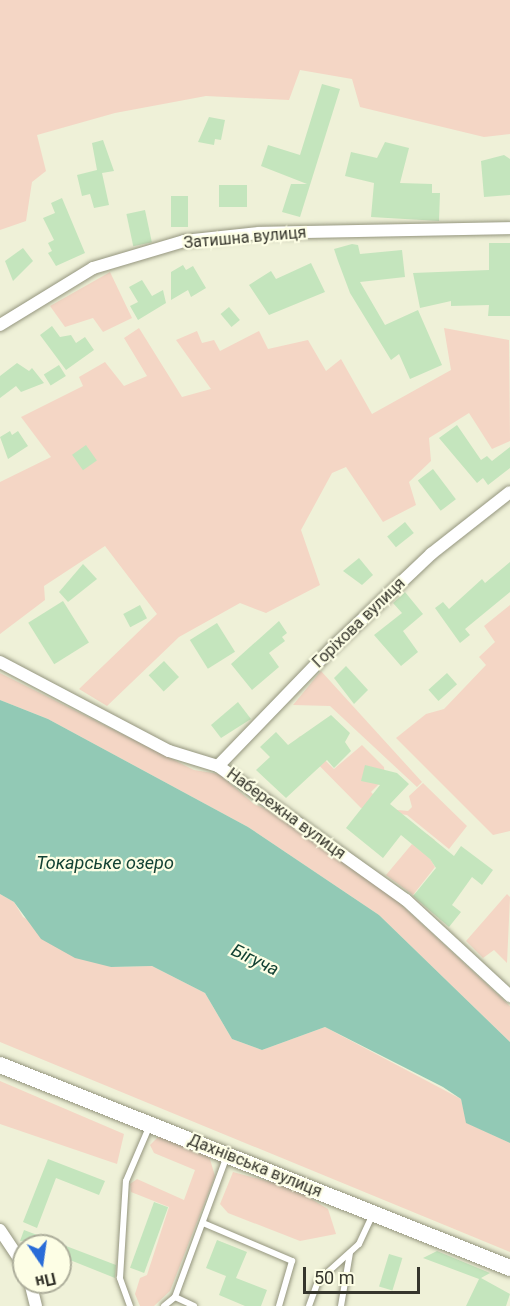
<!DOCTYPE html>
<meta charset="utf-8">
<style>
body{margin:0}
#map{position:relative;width:510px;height:1306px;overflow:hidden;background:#eff1d8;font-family:Roboto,sans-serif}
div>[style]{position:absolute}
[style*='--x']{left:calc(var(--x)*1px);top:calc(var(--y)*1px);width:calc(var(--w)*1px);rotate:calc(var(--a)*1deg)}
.green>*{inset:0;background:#f4d6c5}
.water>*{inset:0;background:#92c9b5}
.building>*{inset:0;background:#c4e5bd;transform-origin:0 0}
.roads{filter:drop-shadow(0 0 2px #94957e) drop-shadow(0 0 2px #94957e)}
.service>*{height:6px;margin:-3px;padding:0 3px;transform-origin:3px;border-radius:3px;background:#fff}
.minor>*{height:12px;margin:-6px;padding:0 6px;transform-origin:6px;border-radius:6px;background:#fff}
.tertiary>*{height:16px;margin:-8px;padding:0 8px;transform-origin:8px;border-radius:8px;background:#fff}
span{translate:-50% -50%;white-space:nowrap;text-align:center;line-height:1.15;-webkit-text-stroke:4.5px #fdfee5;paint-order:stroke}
.street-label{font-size:16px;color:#35352c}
.water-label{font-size:18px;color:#124133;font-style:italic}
.north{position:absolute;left:12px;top:1234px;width:60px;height:60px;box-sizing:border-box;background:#fdfee5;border:2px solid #adae9b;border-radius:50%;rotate:167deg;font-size:16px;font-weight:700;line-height:24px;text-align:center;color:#35352c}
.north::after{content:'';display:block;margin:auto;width:21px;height:27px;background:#296cd8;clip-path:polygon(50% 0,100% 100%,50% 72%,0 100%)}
.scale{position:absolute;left:303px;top:1267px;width:117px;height:27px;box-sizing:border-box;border:3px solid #35352c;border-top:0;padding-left:8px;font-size:18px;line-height:21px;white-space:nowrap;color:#35352c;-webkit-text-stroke:4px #fdfee5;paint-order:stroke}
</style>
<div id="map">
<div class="green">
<i style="clip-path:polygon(0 0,510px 0,510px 134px,484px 137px,360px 107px,352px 79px,300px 70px,289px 100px,206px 96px,115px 113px,37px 135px,46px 171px,32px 182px,26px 221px,0 230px)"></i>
<i style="clip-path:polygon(110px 272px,132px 318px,103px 332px,93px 318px,65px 327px,50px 306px)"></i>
<i style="clip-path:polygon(139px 328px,182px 397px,211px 389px,176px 340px,197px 331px,202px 343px,214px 340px,220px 351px,259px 331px,268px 349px,308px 340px,326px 371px,341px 359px,372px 414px,451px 370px,444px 328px,509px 340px,510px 441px,492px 449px,469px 413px,429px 438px,431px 461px,409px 482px,416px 505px,383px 522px,346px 467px,332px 473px,301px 530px,320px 585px,266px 613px,240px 603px,179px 637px,107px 706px,79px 689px,157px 614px,105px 546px,44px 586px,45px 600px,0 634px,0 482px,51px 457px,21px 417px,83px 386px,79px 377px,105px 362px,124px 386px,147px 376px,124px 338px)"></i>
<i style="clip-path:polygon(510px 605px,510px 831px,493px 835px,396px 738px,426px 714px,444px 709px,486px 665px,479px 657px,495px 642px,484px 626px)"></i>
<i style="clip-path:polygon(321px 671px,422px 782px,417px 787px,330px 706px,293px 705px)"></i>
<i style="clip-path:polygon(0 673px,194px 770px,219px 774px,254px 804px,281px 815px,394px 898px,510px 1006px,510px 1042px,379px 915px,248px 827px,48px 719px,0 700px)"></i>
<i style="clip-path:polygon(300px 736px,334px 769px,362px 745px,384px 767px,385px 778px,371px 792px,387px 809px,408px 811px,412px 807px,409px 796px,423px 783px,467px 826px,449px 849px,407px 815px,361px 808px,295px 741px)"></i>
<i style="clip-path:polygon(427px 834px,435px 840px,426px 852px,435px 867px,413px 895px,386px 875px,412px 844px,417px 847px)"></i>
<i style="clip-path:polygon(0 894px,14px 902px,23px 917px,111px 967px,152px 966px,205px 993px,232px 1039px,262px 1050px,325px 1027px,461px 1099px,467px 1123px,510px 1143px,510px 1252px,0 1042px)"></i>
<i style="clip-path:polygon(507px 894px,510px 897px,507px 963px,494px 950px,483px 958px,466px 941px)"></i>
<i style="clip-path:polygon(0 1081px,124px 1134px,117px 1164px,0 1124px)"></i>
<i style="clip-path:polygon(159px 1136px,209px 1156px,215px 1176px,170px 1291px,154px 1306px,140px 1306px,135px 1294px,140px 1278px,147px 1275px,169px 1207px,131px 1192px,130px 1184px,137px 1179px,184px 1200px,195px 1170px,154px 1153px,150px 1145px)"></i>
<i style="clip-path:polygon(233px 1172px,293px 1188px,328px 1209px,336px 1234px,300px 1241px,228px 1213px,220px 1204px)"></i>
</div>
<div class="water">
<i style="clip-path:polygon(0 700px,48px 719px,248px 827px,379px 915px,510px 1042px,510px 1143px,466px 1123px,461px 1099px,443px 1087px,325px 1027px,262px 1050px,232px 1039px,205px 993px,152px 966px,111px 967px,75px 958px,41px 939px,14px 902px,0 894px)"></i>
</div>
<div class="building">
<i style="clip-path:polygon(322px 84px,340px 89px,300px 217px,282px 212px,291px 184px,307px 184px,261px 166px,268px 145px,300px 155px)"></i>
<i style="clip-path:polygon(209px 117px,225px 120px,221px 140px,215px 139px,214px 145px,198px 142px)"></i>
<i style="clip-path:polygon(103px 140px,114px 171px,102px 173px,109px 205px,94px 208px,90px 194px,82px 196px,77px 175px,97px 170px,92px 143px)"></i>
<i style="clip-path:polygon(385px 142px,409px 148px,400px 183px,432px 184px,432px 193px,440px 193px,439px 221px,371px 217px,374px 183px,345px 176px,351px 152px,377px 158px)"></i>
<i style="clip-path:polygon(504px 155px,510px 159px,510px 195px,484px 197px,481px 161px)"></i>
<i style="left:219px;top:185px;width:28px;height:22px"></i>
<i style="left:171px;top:196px;width:17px;height:31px"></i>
<i style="clip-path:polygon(62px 198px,85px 253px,56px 266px,48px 253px,52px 251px,48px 243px,54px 240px,43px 218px,55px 213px,51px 203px)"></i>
<i style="left:145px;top:210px;width:33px;height:19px;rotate:78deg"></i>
<i style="clip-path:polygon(489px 243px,510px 243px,510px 316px,488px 316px,489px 305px,451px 306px,451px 301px,420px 308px,413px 273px,489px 270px)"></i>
<i style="clip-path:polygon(352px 244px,358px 245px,360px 254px,402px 250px,405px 277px,360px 282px,385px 325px,418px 310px,442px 365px,410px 379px,399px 354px,391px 360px,350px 293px,338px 261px,334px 249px)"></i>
<i style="clip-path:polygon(23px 248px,33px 261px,13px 281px,5px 261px)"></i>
<i style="clip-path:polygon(311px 263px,325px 292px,269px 315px,249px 285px,271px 271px,276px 279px)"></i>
<i style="clip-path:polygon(183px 265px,186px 270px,193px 266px,206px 288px,191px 297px,188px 290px,171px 300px,171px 272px)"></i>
<i style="clip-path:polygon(142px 280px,152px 296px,163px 290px,166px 303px,138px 320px,130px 306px,138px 302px,129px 287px)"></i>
<i style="left:229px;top:307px;width:17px;height:11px;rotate:50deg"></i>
<i style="clip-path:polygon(52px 326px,60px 337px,71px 335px,76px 343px,85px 337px,94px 350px,66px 370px,40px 335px)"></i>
<i style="clip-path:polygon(17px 363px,29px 371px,32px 368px,44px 383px,21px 392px,16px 386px,0 398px,0 376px)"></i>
<i style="left:59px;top:365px;width:13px;height:18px;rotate:58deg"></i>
<i style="clip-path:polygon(457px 425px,481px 460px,487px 456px,492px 461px,510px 447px,510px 468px,488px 485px,483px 478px,477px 483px,439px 438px)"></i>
<i style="clip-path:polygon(10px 431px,12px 435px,18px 431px,28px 446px,8px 459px,0 437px)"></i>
<i style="left:86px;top:445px;width:19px;height:17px;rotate:55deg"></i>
<i style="left:433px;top:469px;width:38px;height:19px;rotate:53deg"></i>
<i style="left:405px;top:522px;width:14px;height:23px;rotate:51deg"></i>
<i style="clip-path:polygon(359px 558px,373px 575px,362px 585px,343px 571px)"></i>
<i style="clip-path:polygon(510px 562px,510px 592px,465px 629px,470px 635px,460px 643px,435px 608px,443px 602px,449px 609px,482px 579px,485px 583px)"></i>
<i style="clip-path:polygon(83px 564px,97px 579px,68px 602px,59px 592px)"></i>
<i style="clip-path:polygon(405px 592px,423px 614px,403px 631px,418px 652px,401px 666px,374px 635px,402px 613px,393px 603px)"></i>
<i style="left:63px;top:601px;width:49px;height:41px;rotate:58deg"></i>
<i style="left:140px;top:605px;width:15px;height:19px;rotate:62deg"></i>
<i style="clip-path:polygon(279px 621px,287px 633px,282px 637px,285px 641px,269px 653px,279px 667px,252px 690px,231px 664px)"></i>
<i style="left:217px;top:623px;width:34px;height:32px;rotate:58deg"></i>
<i style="left:164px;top:661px;width:22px;height:21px;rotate:47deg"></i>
<i style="clip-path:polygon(346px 666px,368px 690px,354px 704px,334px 678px)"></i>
<i style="left:447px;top:673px;width:15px;height:25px;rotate:48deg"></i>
<i style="clip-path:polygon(238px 702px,251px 719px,221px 738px,211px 725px)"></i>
<i style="clip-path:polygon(331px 715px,350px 733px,345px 742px,351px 751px,334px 768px,327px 760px,286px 798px,256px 770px,270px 757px,260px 747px,276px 732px,288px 745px)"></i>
<i style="clip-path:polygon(365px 765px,397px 773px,409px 784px,390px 804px,454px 856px,461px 846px,493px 870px,482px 885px,472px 877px,452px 905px,461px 912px,449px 927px,413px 896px,436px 868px,430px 859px,401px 835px,383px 858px,346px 828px,380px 785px,361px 781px)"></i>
<i style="clip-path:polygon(48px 1159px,105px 1181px,99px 1195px,56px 1178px,37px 1228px,23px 1222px)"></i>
<i style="left:154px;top:1202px;width:15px;height:70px;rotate:20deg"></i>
<i style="clip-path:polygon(24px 1230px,116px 1265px,115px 1278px,60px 1256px,60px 1246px,20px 1241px)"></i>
<i style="clip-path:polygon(217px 1240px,247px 1252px,236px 1278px,267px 1290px,261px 1306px,245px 1306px,219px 1295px,226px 1276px,206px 1268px)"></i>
<i style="clip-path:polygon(437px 1251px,490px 1273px,481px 1278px,510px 1294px,506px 1306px,466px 1306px,479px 1279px,423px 1258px)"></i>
<i style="left:389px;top:1254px;width:14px;height:34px;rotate:17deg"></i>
</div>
<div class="roads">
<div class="service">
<i style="--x:203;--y:1223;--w:97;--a:23.1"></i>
<i style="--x:292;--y:1261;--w:47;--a:106.1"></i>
<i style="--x:175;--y:1297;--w:21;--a:25"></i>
<i style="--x:130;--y:1306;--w:30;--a:-110"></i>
<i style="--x:120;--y:1278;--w:97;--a:-86.5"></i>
<i style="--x:126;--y:1181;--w:61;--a:-66.8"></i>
<i style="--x:164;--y:1306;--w:14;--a:-39"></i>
<i style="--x:175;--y:1297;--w:150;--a:-69.8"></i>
<i style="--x:309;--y:1306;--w:27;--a:-70"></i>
<i style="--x:318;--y:1281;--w:55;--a:-42.1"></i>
<i style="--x:359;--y:1244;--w:33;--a:-65"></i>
<i style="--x:341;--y:1306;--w:54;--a:-80.4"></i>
</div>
<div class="minor">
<i style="--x:0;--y:325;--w:109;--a:-31.5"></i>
<i style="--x:93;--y:268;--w:95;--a:-16.5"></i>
<i style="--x:184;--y:241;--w:75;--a:-6.1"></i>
<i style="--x:259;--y:233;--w:251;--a:-1.1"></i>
<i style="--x:0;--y:662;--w:191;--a:27.8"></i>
<i style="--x:169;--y:751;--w:51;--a:17"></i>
<i style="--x:218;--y:766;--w:231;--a:35.5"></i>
<i style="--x:406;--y:900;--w:142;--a:42.7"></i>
<i style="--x:218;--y:766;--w:164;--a:-46"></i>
<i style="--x:332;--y:648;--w:137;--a:-43.5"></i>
<i style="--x:431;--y:554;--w:100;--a:-38.1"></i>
<i style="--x:0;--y:1230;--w:43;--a:56.3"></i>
<i style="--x:30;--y:1282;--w:25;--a:76"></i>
</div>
<div class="tertiary">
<i style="--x:0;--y:1065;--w:549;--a:21.7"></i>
</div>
</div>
<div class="street-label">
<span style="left:245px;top:238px;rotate:-5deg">Затишна вулиця</span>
<span style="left:359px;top:623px;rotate:-44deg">Горіхова вулиця</span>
<span style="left:286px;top:814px;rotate:36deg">Набережна вулиця</span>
<span style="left:255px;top:1166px;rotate:22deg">Дахнівська вулиця</span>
</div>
<div class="water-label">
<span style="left:105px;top:863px">Токарське озеро</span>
<span style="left:255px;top:960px;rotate:26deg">Бігуча</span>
</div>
<div class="north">Пн</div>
<div class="scale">50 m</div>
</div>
